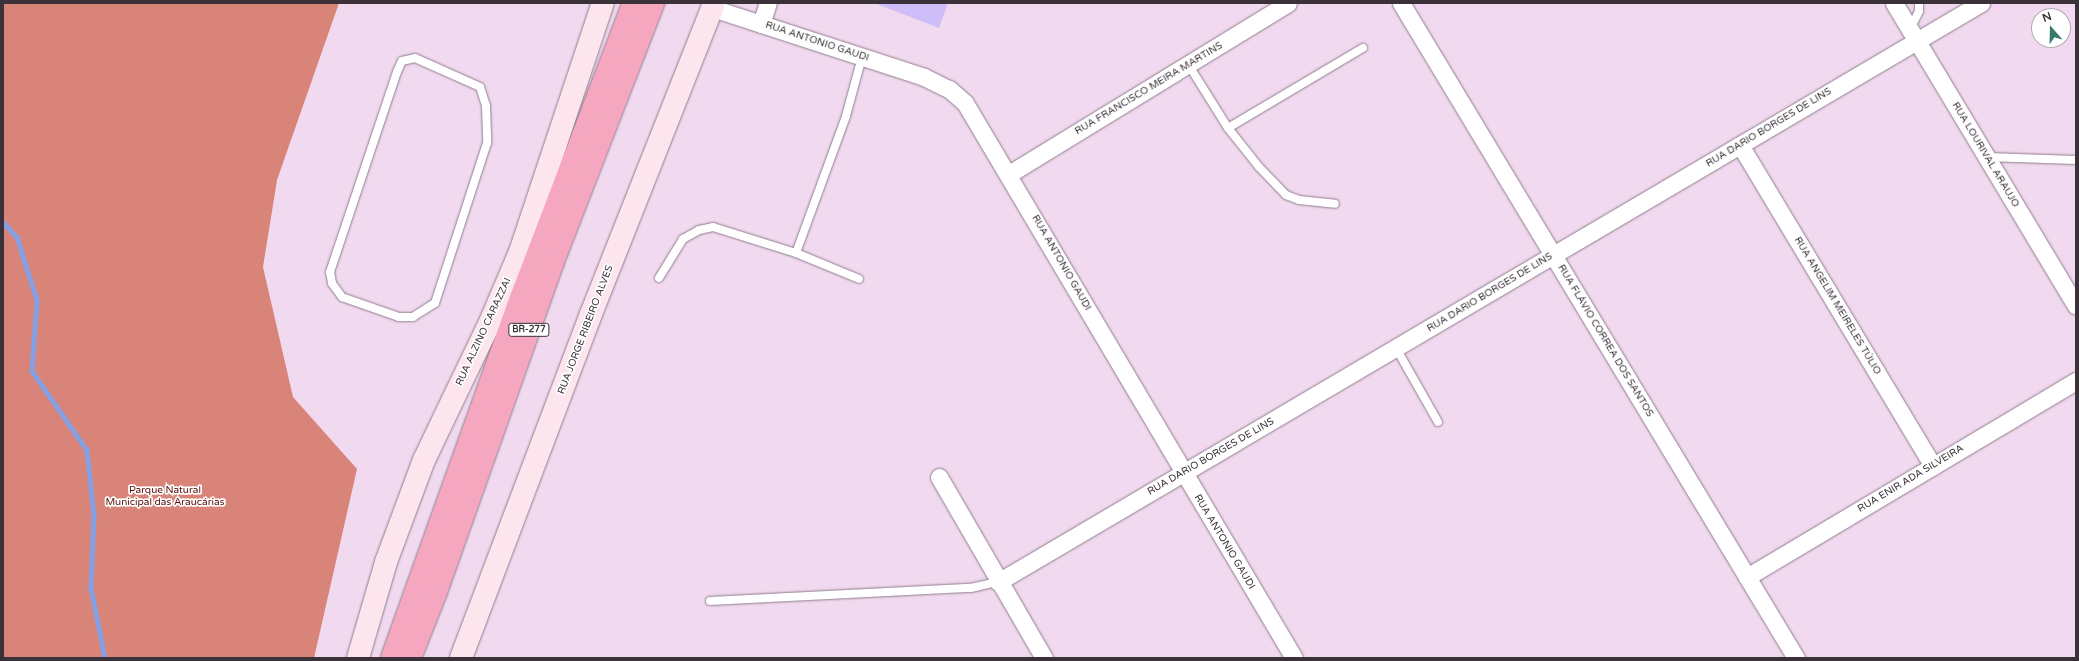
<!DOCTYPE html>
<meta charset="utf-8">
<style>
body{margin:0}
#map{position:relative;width:2079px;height:661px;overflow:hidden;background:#f1daef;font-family:"Varela Round",sans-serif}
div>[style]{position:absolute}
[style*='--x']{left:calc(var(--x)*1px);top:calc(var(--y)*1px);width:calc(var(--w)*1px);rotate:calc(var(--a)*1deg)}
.forest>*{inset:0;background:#d88478}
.stream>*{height:4.5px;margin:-2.25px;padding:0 2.25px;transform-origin:2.25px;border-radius:2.25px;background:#86a0e6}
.building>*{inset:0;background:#cfbdf9}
.roads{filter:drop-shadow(0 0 1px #917d8f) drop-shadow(0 0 1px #917d8f)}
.service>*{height:8px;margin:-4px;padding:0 4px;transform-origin:4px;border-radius:4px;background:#fff}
.minor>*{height:17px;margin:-8.5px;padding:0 8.5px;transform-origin:8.5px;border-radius:8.5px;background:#fff}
.secondary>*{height:22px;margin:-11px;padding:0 11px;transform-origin:11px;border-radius:11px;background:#fce5ec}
.motorway>*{height:22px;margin:-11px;padding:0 11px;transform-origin:11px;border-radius:11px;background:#f5a7c0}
span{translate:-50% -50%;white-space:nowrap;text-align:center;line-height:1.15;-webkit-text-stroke:3.5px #fff;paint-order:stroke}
.shield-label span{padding:1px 3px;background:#fff;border:1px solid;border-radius:3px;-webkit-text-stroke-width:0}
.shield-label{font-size:9px;color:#3a3139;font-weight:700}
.street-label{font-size:10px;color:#3a3139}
.park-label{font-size:10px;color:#580c07}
.frame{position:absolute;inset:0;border:4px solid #3a3139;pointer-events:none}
.north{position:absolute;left:2031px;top:8px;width:40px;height:40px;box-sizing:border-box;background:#fff;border:1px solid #b0adb0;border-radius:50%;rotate:340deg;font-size:11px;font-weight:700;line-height:16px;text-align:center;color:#3a3139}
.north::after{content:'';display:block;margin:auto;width:14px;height:18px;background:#37796b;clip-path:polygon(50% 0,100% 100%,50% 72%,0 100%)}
</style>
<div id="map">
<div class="forest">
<i style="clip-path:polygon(3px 3px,339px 3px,277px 180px,263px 267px,293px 397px,357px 469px,314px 658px,3px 658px)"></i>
</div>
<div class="stream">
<i style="--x:3;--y:222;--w:21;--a:47"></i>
<i style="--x:17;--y:237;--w:66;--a:72.4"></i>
<i style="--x:37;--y:300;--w:71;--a:94"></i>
<i style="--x:32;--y:371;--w:96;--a:55.2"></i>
<i style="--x:87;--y:450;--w:66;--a:83.9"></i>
<i style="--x:94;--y:516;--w:72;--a:92.4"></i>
<i style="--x:91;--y:588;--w:71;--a:78.7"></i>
</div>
<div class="building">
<i style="clip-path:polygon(874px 3px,948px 3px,939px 28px)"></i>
</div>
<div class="roads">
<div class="service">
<i style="--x:1910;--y:29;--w:20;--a:-63"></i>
<i style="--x:1919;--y:11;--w:8;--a:-90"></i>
<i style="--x:415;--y:58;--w:71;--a:24"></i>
<i style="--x:480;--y:87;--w:20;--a:72"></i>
<i style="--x:486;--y:106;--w:37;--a:88"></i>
<i style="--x:487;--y:143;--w:168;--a:108"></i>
<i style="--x:435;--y:303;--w:26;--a:148"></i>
<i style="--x:413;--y:317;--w:14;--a:180"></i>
<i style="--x:399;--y:317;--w:60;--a:-160.7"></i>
<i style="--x:342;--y:297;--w:17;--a:-126"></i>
<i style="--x:332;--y:283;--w:11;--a:-100"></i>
<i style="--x:330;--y:272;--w:211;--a:-71.5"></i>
<i style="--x:397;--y:72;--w:12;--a:-66"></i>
<i style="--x:402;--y:61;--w:13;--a:-13"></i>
<i style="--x:1188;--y:64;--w:75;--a:58"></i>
<i style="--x:1228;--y:128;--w:50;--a:51.5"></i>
<i style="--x:1259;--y:167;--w:39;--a:46"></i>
<i style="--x:1286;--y:195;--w:14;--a:21"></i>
<i style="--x:1299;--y:200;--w:36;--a:6"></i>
<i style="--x:1228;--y:128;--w:157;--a:-30.7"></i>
<i style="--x:1986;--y:157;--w:90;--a:1.9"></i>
<i style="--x:796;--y:253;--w:146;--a:-69.9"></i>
<i style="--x:846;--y:116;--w:61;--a:-74.8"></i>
<i style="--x:659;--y:278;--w:46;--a:-58.4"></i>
<i style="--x:683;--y:239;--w:18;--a:-29"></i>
<i style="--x:699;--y:230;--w:14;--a:-12"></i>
<i style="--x:713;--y:227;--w:87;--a:17.4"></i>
<i style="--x:796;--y:253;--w:68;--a:22.4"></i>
<i style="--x:1396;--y:348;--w:85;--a:60.4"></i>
<i style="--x:710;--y:601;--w:261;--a:-2.9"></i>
<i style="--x:971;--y:588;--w:28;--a:-13"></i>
</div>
<div class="minor">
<i style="--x:1401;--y:3;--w:765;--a:58.91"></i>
<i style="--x:1894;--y:3;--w:353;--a:59"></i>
<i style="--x:712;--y:8;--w:223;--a:18"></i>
<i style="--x:924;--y:77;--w:28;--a:26"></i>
<i style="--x:949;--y:89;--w:21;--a:41"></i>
<i style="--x:965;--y:103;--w:645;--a:59.34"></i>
<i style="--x:761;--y:24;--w:22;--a:-72"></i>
<i style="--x:1740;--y:145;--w:375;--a:59"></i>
<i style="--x:1009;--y:174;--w:327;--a:-31.5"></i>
<i style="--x:939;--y:477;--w:209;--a:59.9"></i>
<i style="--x:1747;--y:577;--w:383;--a:-30.8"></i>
<i style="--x:998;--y:582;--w:1141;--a:-30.5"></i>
</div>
<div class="secondary">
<i style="--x:358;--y:658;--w:100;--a:-73.7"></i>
<i style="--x:386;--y:562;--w:109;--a:-69.6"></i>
<i style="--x:424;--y:460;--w:155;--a:-64.4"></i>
<i style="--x:491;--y:320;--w:74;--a:-66.9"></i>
<i style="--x:520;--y:252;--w:262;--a:-71.6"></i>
<i style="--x:461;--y:658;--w:368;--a:-69.3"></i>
<i style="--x:591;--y:314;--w:334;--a:-68.4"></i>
</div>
<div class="motorway">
<i style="--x:392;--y:658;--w:374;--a:-70.3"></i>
<i style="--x:518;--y:306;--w:324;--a:-69.1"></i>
<i style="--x:410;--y:658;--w:71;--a:-68.5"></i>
<i style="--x:436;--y:592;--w:348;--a:-70.5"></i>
<i style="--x:552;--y:264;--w:280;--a:-68.8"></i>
</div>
</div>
<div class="shield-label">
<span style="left:529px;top:330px">BR-277</span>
</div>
<div class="street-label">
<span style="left:817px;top:42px;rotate:18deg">RUA ANTONIO GAUDI</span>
<span style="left:1149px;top:89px;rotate:-31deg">RUA FRANCISCO MEIRA MARTINS</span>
<span style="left:1769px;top:128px;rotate:-31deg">RUA DARIO BORGES DE LINS</span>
<span style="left:1985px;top:155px;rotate:59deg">RUA LOURIVAL ARAUJO</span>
<span style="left:1061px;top:263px;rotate:60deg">RUA ANTONIO GAUDI</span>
<span style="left:1490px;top:293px;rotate:-31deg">RUA DARIO BORGES DE LINS</span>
<span style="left:1837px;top:306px;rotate:59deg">RUA ANGELIM MEIRELES TÚLIO</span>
<span style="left:586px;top:330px;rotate:-69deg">RUA JORGE RIBEIRO ALVES</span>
<span style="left:484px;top:332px;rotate:-65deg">RUA ALZINO CARAZZAI</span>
<span style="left:1605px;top:341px;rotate:59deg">RUA FLÁVIO CORREA DOS SANTOS</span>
<span style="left:1211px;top:457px;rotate:-30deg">RUA DARIO BORGES DE LINS</span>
<span style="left:1911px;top:479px;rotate:-31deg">RUA ENIR ADA SILVEIRA</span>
<span style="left:1224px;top:542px;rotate:59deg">RUA ANTONIO GAUDI</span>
</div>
<div class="park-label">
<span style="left:165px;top:496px">Parque Natural<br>Municipal das Araucárias</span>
</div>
<div class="frame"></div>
<div class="north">N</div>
</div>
